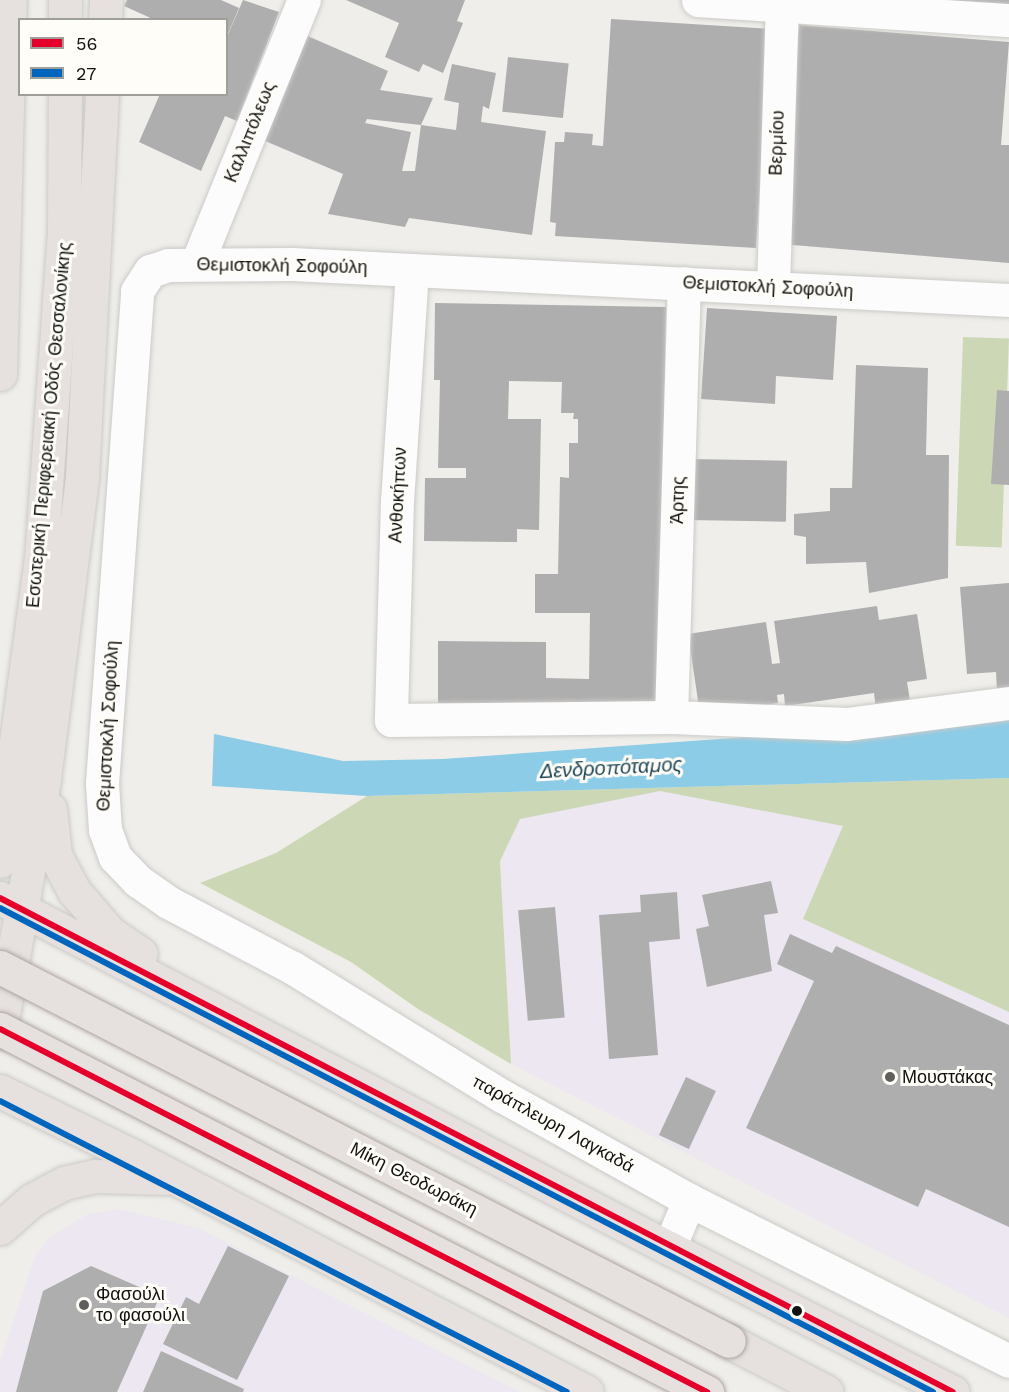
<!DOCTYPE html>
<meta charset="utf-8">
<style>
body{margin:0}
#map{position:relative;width:1009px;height:1392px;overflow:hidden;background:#efeeea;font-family:"Work Sans",sans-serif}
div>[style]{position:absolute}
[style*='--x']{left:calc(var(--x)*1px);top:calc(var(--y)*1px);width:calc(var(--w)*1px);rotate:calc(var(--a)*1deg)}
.commercial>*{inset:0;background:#ece7f1}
.green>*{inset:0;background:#ccd8b5;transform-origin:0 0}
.water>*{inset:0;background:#8ccce6}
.building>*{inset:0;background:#afaeae;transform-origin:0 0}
.roads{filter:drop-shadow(0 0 2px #cbcac7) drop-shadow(0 0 2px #cbcac7)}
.minor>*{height:33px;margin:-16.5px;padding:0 16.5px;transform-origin:16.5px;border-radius:16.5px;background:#fdfcfc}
.tertiary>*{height:33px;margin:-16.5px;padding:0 16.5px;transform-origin:16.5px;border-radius:16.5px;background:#fdfcfc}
.trunk>*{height:33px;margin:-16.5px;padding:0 16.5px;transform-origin:16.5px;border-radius:16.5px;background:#e6e0de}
.bridges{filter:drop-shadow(0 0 2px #ada39f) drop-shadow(0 0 2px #ada39f)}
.trunk-bridge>*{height:33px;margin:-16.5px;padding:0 16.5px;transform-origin:16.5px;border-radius:16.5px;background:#e6e0de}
.bus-1>*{height:6px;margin:-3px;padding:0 3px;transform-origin:3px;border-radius:3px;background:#e4002b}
.bus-2>*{height:6px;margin:-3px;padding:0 3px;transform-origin:3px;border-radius:3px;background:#0065bd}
.dots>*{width:16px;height:16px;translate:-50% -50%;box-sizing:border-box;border:3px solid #fefdf7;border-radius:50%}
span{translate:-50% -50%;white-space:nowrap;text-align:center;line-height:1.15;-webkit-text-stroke:6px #fefdf7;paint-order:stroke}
.street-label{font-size:18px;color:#11110f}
.poi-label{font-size:18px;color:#11110f}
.left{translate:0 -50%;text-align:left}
.water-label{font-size:20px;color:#1e4657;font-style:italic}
.legend{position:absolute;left:18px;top:18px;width:210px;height:78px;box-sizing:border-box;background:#fefdf7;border:2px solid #9f9f9a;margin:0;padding:8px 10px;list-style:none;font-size:18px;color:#11110f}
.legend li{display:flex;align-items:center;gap:12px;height:30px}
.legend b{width:30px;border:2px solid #9f9f9a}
</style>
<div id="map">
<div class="commercial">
<i style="clip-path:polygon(660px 791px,844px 826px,803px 919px,1009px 1012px,1009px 1318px,511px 1064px,500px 860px,520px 819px)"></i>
<i style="clip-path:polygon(119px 1209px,198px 1228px,520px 1392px,0 1392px,0 1361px,35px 1256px,49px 1238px,88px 1214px)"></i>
</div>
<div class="green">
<i style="left:963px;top:337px;width:46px;height:209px;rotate:2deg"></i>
<i style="clip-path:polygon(1009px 778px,1009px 1012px,803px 919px,843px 826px,660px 791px,520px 819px,500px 861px,511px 1064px,418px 1009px,351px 962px,200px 883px,276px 853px,367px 796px)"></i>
</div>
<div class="water">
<i style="clip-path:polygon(1009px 718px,1009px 778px,367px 796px,212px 786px,214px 734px,343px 761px,443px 759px)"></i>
</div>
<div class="building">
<i style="clip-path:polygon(127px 0,221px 0,239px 8px,227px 36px,226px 20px,155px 20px,124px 6px)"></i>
<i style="clip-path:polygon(243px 0,279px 12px,237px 121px,225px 116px,201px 171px,139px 142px,160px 94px,226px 94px,226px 39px)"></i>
<i style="clip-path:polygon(346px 0,465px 0,457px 21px,463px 23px,443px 73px,423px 64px,419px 72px,385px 57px,399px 23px)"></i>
<i style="clip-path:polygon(932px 0,1009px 0,1009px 6px)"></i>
<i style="clip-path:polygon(611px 19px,770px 29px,756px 248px,555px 236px,556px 223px,550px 222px,555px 142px,564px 142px,565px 132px,593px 134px,592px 145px,603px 146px)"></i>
<i style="clip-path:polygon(799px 25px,1009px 42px,1001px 145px,1009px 145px,1009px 263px,781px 244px)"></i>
<i style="clip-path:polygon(303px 34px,388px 71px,380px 90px,433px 98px,421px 125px,367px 119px,365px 123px,411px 132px,402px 171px,415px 171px,421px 125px,456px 130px,459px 103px,444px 100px,452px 64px,496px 73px,489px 109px,483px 106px,481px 122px,546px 131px,532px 235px,409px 218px,405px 227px,328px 214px,343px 174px,258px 138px)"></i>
<i style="left:508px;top:57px;width:61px;height:55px;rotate:6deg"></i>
<i style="clip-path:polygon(435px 303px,666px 307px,659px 705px,438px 703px,438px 641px,546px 642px,546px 678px,589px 679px,590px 613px,535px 613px,535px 574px,558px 574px,560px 477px,569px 478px,569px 443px,578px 443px,578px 419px,573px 419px,574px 413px,561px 413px,562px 382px,509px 381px,508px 419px,541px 419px,539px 530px,517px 529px,517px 542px,424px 541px,425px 478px,466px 478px,466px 468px,438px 468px,440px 380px,434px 380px)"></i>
<i style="clip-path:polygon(707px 308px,837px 316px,833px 380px,776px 376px,775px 404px,701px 399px)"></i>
<i style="clip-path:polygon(856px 365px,928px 368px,926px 455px,949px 455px,948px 578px,869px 593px,866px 562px,806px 564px,806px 537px,794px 535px,794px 514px,830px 511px,830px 488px,852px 488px)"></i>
<i style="clip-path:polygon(997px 390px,1009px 391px,1009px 485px,991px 484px)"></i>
<i style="left:689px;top:459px;width:98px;height:61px;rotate:1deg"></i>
<i style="clip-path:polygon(1009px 583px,1009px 703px,997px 691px,996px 672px,967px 674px,960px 587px)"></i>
<i style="clip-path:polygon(877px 606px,879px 620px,917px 614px,927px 679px,907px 682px,912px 713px,877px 718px,874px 693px,785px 706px,784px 694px,777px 695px,778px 703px,700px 714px,688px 634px,766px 622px,772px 664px,780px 663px,774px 621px)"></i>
<i style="clip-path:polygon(771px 881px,778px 913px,764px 915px,772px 971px,707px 987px,696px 929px,709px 926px,702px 895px)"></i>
<i style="clip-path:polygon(677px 892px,680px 939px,649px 942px,658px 1055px,609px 1059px,599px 915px,641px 912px,640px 895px)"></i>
<i style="left:555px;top:907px;width:111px;height:37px;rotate:85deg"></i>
<i style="clip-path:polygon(790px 934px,832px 953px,836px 946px,1009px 1025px,1009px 1227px,926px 1189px,918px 1207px,746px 1128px,814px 981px,777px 964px)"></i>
<i style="left:686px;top:1077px;width:33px;height:64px;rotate:25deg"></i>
<i style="clip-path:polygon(228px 1246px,289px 1276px,237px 1380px,163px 1344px,186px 1297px,199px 1304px)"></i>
<i style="clip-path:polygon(91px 1266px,160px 1296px,117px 1392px,16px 1392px,43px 1291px)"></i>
<i style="clip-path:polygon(161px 1351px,244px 1389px,243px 1392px,143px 1392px)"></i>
</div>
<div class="roads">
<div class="minor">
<i style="--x:698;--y:0;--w:312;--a:3.7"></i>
<i style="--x:197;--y:263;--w:284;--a:-67.9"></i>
<i style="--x:412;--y:270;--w:230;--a:93.7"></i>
<i style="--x:397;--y:500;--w:220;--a:91.6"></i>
<i style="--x:391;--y:720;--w:280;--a:-0.6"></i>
<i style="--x:671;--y:717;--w:176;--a:2.3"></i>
<i style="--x:847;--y:724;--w:163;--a:-7.4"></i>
<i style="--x:773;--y:287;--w:287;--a:-88.2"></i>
<i style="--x:671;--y:717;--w:434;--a:-88.3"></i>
<i style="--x:689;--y:1200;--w:214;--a:-150.9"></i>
<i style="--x:502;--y:1096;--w:245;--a:-148.5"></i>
<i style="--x:293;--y:968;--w:141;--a:-152.2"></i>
<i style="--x:168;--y:902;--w:37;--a:-145"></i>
<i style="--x:138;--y:881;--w:33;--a:-134"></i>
<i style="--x:115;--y:857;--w:29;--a:-110"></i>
<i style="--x:105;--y:830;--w:47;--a:-93.7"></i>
<i style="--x:102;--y:783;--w:493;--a:-85.9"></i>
<i style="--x:137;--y:291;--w:24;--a:-57"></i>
<i style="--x:150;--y:271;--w:19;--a:-18"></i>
<i style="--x:168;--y:265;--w:124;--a:-0.5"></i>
<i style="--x:292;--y:264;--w:718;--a:2.87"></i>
</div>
<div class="tertiary">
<i style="--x:669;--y:1248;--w:52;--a:-67.4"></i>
<i style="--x:689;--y:1200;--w:358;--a:26.7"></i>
</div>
<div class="trunk">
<i style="--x:65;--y:20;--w:20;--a:-90"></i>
<i style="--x:105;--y:20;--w:20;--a:-87"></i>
<i style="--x:0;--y:374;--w:374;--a:-88.5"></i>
<i style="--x:50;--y:809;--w:46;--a:83.8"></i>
<i style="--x:55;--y:855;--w:41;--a:62.2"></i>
<i style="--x:74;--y:891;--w:55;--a:49.4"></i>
<i style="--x:110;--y:933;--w:37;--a:34"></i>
<i style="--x:0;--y:861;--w:305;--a:-82.3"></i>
<i style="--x:41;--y:559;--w:332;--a:-86"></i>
<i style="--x:64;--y:228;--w:134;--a:-89.6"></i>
<i style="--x:0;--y:898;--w:755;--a:27.62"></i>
<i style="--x:669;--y:1248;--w:318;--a:26.9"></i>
<i style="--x:0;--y:1032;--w:257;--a:-80.1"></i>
<i style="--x:44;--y:779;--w:304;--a:-82.8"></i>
<i style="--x:82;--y:477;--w:384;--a:-87"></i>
<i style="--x:0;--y:1091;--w:141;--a:26"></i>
<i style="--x:127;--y:1153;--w:518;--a:27.45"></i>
<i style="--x:0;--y:1228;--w:43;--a:-41.2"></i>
<i style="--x:32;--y:1200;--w:36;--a:-28"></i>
<i style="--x:64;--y:1183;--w:32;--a:-13"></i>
<i style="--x:95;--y:1176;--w:70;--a:1.6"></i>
<i style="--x:729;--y:1341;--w:110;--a:27.5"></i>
</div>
</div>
<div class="bridges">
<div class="trunk-bridge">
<i style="--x:0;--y:967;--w:819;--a:27.16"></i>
<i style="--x:0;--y:1029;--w:795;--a:27.18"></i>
</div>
</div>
<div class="bus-1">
<i style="--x:0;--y:898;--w:1073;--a:27.4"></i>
<i style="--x:0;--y:1029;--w:795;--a:27.18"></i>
</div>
<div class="bus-2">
<i style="--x:0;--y:908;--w:1051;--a:27.42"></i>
<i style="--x:0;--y:1101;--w:637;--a:27.17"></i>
</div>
<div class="dots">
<i style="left:890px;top:1077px;background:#5f5e5c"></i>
<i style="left:84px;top:1305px;background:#5f5e5c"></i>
<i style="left:797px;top:1311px;background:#11110f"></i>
</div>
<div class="street-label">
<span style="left:250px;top:132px;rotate:-68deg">Καλλιπόλεως</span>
<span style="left:777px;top:143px;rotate:-88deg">Βερμίου</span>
<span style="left:282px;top:266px;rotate:1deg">Θεμιστοκλή Σοφούλη</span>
<span style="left:768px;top:287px;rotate:3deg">Θεμιστοκλή Σοφούλη</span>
<span style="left:49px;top:425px;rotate:-85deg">Εσωτερική Περιφερειακή Οδός Θεσσαλονίκης</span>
<span style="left:398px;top:495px;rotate:-87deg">Ανθοκήπων</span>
<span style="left:678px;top:500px;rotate:-88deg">Άρτης</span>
<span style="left:108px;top:726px;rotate:-87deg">Θεμιστοκλή Σοφούλη</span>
<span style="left:553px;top:1124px;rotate:29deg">παράπλευρη Λαγκαδά</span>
<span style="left:414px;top:1179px;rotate:27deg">Μίκη Θεοδωράκη</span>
</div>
<div class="poi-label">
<span class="left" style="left:902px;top:1077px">Μουστάκας</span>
<span class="left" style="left:96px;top:1305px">Φασούλι<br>το φασούλι</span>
</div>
<div class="water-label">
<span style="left:611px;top:768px;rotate:-3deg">Δενδροπόταμος</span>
</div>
<ul class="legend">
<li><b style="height:8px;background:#e4002b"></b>56</li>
<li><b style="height:8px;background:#0065bd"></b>27</li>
</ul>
</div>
